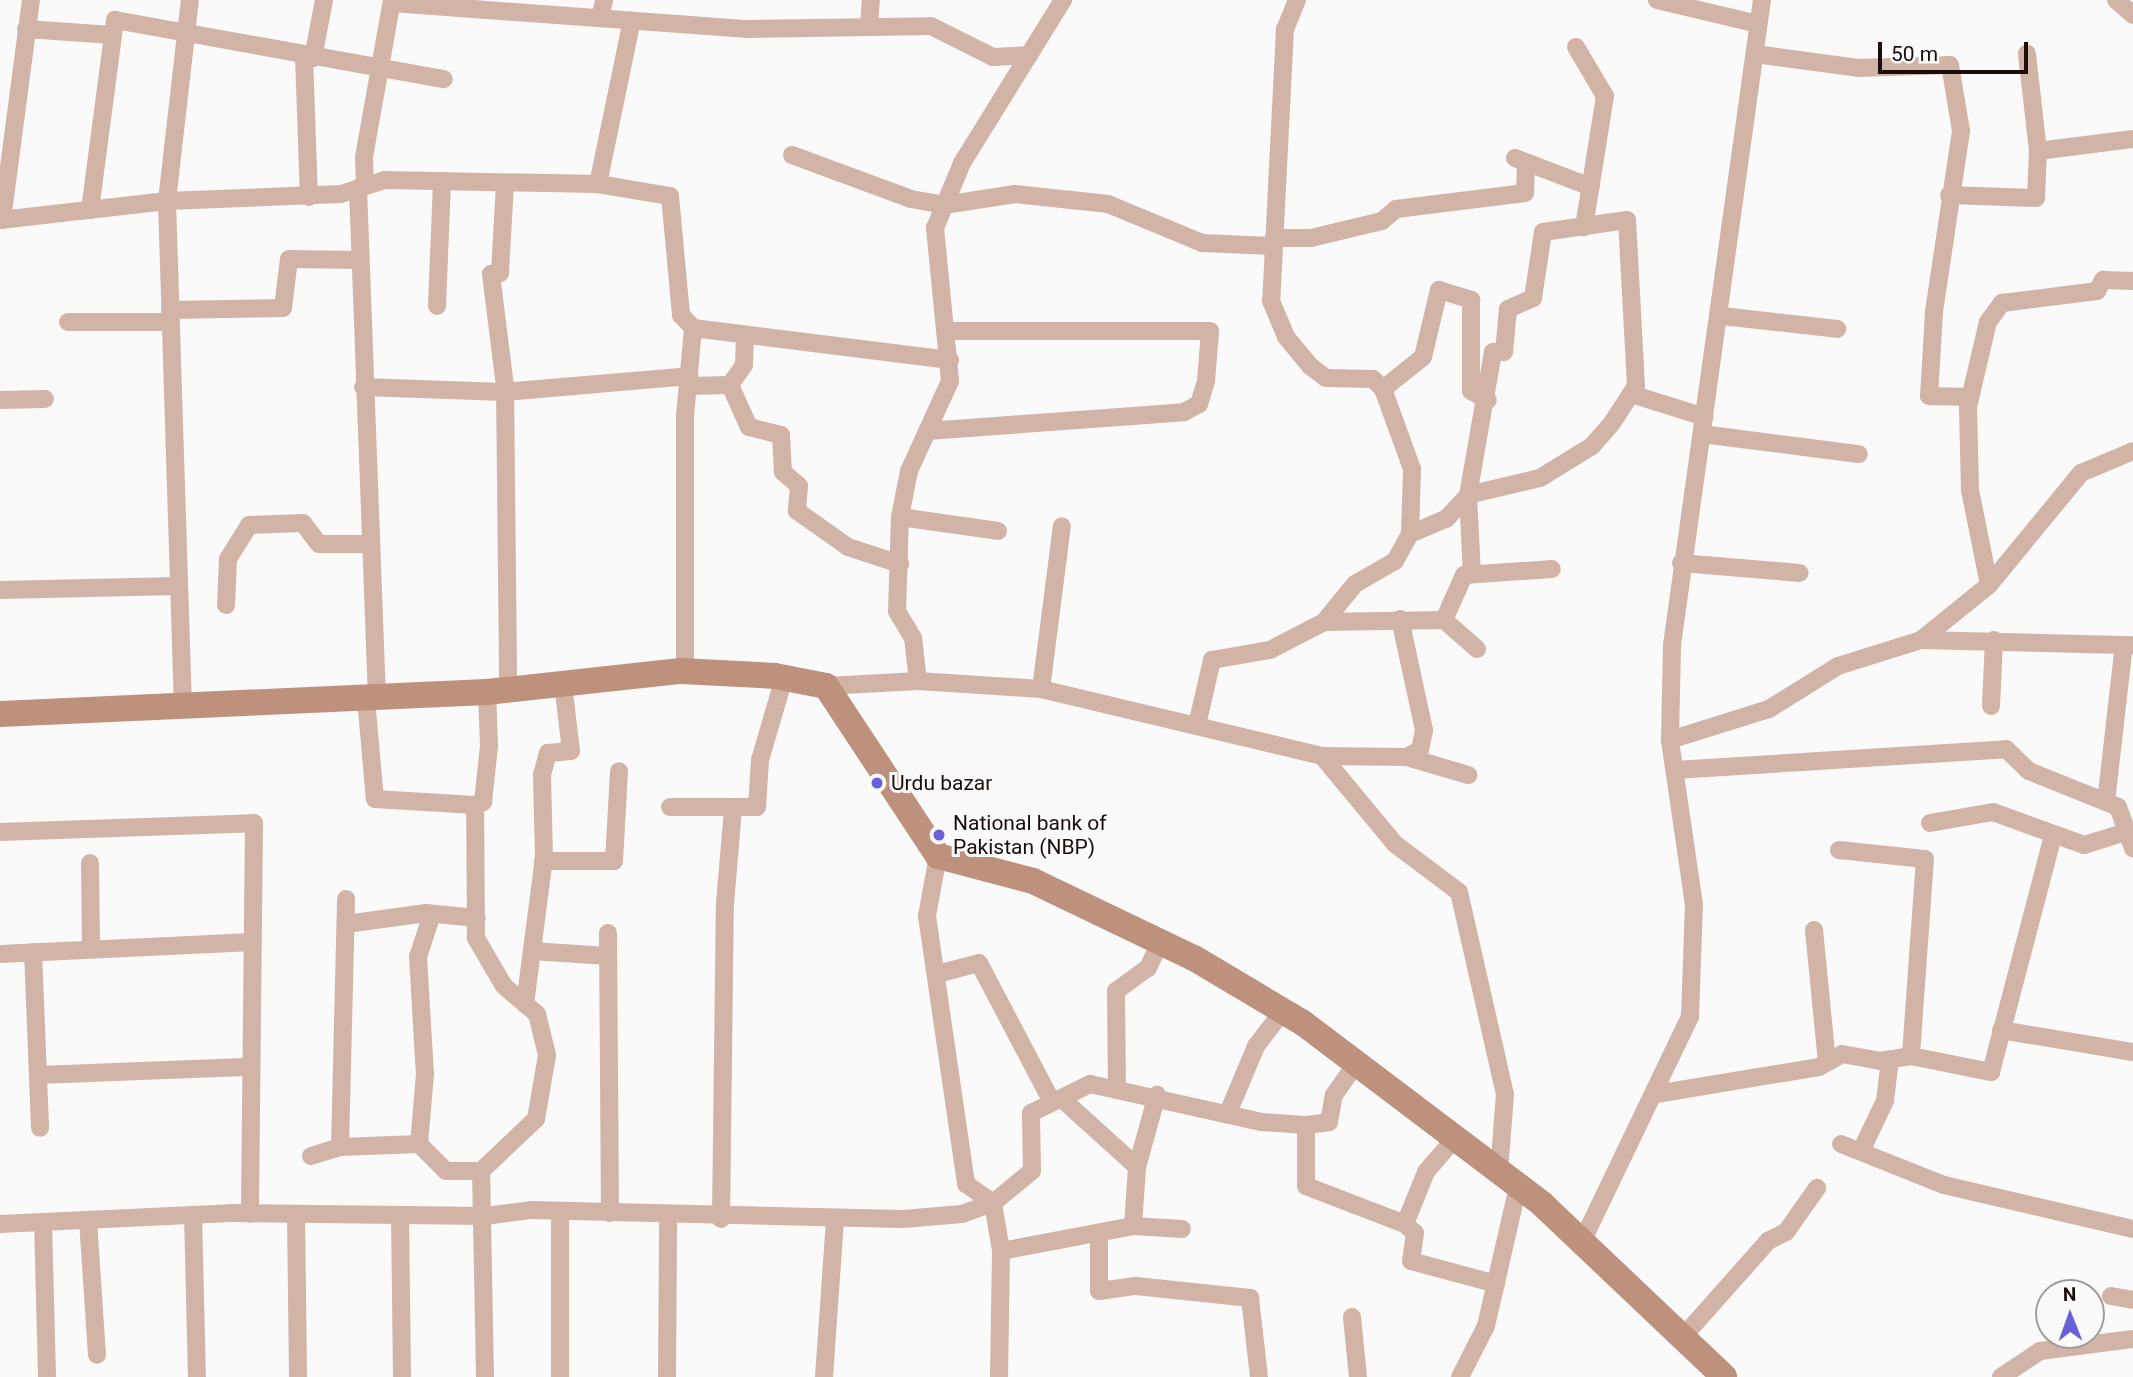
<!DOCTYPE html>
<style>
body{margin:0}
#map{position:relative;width:2133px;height:1377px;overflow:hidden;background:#fafafa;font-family:Roboto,sans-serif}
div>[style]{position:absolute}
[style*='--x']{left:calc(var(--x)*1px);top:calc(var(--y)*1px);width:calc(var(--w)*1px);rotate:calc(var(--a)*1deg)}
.minor>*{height:18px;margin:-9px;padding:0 9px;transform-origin:9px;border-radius:9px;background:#d2b4a6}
.secondary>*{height:26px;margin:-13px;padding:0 13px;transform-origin:13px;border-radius:13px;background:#bd917c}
.dots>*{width:19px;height:19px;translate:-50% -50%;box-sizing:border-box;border:4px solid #fafafa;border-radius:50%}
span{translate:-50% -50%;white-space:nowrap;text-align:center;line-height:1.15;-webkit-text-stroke:6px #fafafa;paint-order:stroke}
.poi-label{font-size:21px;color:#1b0d0c}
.left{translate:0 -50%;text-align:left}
.north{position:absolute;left:2035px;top:1279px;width:70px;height:70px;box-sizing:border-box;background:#fafafa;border:2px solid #a19b9b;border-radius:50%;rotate:359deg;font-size:19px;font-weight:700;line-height:28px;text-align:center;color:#1b0d0c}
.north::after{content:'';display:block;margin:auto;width:24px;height:32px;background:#695fd9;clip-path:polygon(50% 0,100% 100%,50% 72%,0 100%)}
.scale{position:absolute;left:1878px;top:42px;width:150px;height:32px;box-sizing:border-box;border:4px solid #1b0d0c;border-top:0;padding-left:9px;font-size:21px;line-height:24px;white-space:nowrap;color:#1b0d0c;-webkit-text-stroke:5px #fafafa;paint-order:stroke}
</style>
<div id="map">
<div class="minor">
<i style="--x:1297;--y:0;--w:31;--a:112"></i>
<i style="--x:1285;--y:29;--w:272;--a:92.9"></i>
<i style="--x:1271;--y:301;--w:39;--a:67"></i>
<i style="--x:1286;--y:337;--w:38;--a:50"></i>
<i style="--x:1310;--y:366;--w:20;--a:37"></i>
<i style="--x:1326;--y:378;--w:47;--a:1.2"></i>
<i style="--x:1373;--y:379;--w:14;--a:45"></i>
<i style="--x:1657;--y:0;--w:104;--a:13.4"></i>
<i style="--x:2116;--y:0;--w:23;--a:41"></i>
<i style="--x:392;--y:3;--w:357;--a:4.2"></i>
<i style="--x:748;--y:29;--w:183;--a:-0.9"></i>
<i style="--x:931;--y:26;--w:69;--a:26.6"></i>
<i style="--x:993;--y:57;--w:36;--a:-3"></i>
<i style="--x:600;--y:18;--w:18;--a:-77"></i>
<i style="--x:869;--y:26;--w:26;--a:-86"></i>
<i style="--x:26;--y:29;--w:87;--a:3.9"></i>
<i style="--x:1576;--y:47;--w:57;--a:59.4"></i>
<i style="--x:1605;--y:96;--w:133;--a:99.1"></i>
<i style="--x:1755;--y:54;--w:104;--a:7.7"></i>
<i style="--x:1858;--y:68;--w:92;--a:-1.9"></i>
<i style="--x:1950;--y:65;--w:67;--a:80.5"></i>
<i style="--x:1961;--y:131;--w:183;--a:98.5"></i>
<i style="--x:1934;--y:312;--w:84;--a:93.4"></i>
<i style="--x:1929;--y:396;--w:41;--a:1.4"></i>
<i style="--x:304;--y:56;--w:141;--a:88"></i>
<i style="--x:313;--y:58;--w:59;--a:-79.3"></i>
<i style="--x:2038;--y:151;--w:96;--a:-7.2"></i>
<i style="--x:792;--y:155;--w:127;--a:20.3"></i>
<i style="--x:911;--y:199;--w:34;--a:10"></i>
<i style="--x:944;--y:205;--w:72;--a:-8.8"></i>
<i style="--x:1015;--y:194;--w:94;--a:6.1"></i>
<i style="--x:1108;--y:204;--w:102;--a:22.5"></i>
<i style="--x:1202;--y:243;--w:72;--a:2.4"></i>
<i style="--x:1515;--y:158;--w:81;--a:20.9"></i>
<i style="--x:505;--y:183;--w:90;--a:93.2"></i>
<i style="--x:500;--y:273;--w:9;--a:174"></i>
<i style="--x:491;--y:274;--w:113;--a:82.9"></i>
<i style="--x:505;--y:386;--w:304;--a:89.4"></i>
<i style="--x:598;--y:184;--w:167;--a:-78.3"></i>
<i style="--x:365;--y:186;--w:29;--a:-92"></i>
<i style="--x:364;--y:157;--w:159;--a:-79.9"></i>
<i style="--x:358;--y:188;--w:511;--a:87.87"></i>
<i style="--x:1949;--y:195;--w:87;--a:2"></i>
<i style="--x:2036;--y:198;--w:47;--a:-87.6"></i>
<i style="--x:2038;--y:151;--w:98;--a:-96.5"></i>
<i style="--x:90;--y:210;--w:192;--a:-82.5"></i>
<i style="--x:115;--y:20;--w:334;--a:10.2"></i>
<i style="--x:0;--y:220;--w:168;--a:-6.5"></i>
<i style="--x:167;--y:201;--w:174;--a:-2.3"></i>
<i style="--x:341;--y:194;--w:46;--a:-17.7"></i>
<i style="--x:385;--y:180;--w:213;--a:1.1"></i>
<i style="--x:598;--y:184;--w:73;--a:9.5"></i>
<i style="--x:670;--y:196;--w:120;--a:84.7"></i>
<i style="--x:681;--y:315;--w:18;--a:47"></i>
<i style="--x:693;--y:328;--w:259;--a:7.1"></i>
<i style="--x:2;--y:220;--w:222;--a:-82.5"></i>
<i style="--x:1274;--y:238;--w:37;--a:0"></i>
<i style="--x:1311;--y:238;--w:73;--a:-13.5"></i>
<i style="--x:1382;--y:221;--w:18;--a:-41"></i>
<i style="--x:1396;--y:209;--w:130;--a:-7.1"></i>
<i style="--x:1525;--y:193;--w:30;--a:-88"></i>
<i style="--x:437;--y:306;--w:125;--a:-87.7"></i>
<i style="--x:170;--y:310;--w:113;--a:-1"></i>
<i style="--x:283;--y:308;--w:49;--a:-83"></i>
<i style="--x:289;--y:259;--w:71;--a:0.8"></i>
<i style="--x:1722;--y:316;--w:116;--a:6.4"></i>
<i style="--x:68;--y:322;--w:102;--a:0"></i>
<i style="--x:730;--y:385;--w:24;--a:-55"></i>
<i style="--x:744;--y:365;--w:29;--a:-88"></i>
<i style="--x:688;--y:386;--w:42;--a:-1.4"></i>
<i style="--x:730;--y:385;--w:46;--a:65.7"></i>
<i style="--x:749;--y:427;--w:33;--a:14"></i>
<i style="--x:781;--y:435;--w:37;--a:87"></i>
<i style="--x:783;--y:472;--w:21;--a:41"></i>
<i style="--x:799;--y:486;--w:25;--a:95"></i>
<i style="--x:797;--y:511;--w:62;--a:35.2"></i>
<i style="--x:848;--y:547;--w:55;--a:18.1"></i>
<i style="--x:363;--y:387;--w:141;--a:2"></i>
<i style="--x:504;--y:392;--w:186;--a:-4.9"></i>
<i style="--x:1631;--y:394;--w:77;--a:17.3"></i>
<i style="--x:0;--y:400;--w:45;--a:-1.3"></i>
<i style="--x:928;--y:431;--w:257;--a:-4.2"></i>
<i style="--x:1184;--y:412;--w:17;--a:-28"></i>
<i style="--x:1199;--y:404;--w:24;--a:-73"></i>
<i style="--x:1206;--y:381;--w:50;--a:-85.4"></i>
<i style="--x:1210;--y:331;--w:264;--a:180"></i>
<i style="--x:1702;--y:434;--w:158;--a:7.3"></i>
<i style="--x:900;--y:517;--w:99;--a:8.1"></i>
<i style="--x:1410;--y:534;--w:65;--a:-88.2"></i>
<i style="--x:1412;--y:469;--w:85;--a:-109.9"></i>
<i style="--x:1383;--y:389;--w:51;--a:-38.7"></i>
<i style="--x:1423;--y:357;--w:69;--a:-76.6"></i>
<i style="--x:1439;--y:290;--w:34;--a:17"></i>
<i style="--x:1471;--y:300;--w:91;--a:90"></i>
<i style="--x:1471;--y:391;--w:19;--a:28"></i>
<i style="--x:1681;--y:563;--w:119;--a:4.8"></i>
<i style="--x:1989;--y:585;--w:97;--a:-101.3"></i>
<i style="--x:1970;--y:490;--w:83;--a:-91.4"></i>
<i style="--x:1968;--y:407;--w:87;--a:-76.8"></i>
<i style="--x:1988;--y:322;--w:24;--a:-54"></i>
<i style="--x:2002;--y:303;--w:96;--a:-7.2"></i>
<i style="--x:2097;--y:291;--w:13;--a:-61"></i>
<i style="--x:2103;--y:280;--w:30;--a:2"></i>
<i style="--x:0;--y:590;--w:178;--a:-1.3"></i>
<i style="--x:226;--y:605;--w:46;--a:-87.5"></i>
<i style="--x:228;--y:559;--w:40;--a:-58"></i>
<i style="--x:249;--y:525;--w:54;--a:-2.1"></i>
<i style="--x:303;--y:523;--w:26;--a:53"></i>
<i style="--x:319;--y:544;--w:51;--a:0"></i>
<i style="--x:1400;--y:619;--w:114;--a:77.8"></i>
<i style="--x:1424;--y:730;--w:20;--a:101"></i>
<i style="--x:1420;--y:750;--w:15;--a:152"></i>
<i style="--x:1444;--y:620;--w:49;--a:-66"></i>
<i style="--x:1464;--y:575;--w:88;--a:-3.9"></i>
<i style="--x:1324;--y:622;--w:120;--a:-1"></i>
<i style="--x:1444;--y:620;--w:44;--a:41.3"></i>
<i style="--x:1921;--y:640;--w:87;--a:-39"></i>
<i style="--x:1989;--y:585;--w:145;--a:-50.6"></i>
<i style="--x:2081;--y:473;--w:56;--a:-22.9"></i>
<i style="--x:685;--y:671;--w:255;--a:-90"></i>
<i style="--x:685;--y:416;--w:88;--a:-84.8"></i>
<i style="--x:918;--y:681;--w:43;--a:-96.6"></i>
<i style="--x:913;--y:638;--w:31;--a:-121"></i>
<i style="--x:897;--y:611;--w:94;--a:-88.2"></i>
<i style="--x:900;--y:517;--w:47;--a:-78.9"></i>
<i style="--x:909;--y:471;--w:99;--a:-65.5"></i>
<i style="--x:950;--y:381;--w:154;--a:-95.6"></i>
<i style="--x:935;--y:228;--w:70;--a:-67.4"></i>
<i style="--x:962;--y:163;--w:192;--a:-58.2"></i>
<i style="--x:826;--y:686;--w:92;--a:-3.1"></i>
<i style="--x:918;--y:681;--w:123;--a:3.7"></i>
<i style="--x:1041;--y:689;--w:289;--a:13.4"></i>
<i style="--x:1322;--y:756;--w:114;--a:50.3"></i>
<i style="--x:1395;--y:844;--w:80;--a:36.9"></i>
<i style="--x:1459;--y:892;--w:207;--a:77.2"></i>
<i style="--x:1505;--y:1094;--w:78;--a:94.4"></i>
<i style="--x:1041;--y:689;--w:164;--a:-82.7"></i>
<i style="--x:366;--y:699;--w:100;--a:84.9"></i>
<i style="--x:375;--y:799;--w:100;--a:3.4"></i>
<i style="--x:1991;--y:706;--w:66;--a:-87.4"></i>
<i style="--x:183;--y:708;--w:507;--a:-91.81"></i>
<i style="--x:167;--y:201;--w:202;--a:-83.5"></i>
<i style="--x:1197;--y:725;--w:67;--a:-77"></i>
<i style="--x:1212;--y:660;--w:59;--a:-9.8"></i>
<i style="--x:1270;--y:650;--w:61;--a:-27.4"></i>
<i style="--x:1324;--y:622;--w:49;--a:-50.8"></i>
<i style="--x:1355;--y:584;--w:46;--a:-29.9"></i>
<i style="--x:1395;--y:561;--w:31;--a:-61"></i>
<i style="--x:1410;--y:534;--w:39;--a:-23"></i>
<i style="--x:1446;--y:519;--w:33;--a:-47"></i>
<i style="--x:1468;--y:495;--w:74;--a:-13.3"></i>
<i style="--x:1540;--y:478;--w:61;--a:-31.6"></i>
<i style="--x:1592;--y:446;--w:30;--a:-49"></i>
<i style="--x:1612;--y:423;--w:44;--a:-57"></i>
<i style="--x:1636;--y:386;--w:166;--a:-93.1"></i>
<i style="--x:1627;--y:220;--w:85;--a:171.9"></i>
<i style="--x:1543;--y:232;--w:67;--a:98.6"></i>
<i style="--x:1533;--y:298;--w:27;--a:156"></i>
<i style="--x:1508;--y:309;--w:43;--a:95.3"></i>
<i style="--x:1504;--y:352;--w:11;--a:180"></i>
<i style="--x:1493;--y:352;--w:145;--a:99.9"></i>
<i style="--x:1468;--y:495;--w:79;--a:87.1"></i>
<i style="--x:1670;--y:740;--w:104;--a:-17.4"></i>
<i style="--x:1769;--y:709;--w:81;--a:-31.9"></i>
<i style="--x:1838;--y:666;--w:87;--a:-17.4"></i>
<i style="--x:1921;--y:640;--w:212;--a:1.4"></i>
<i style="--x:1322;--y:756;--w:85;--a:0.7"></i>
<i style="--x:1407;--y:757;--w:64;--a:16.4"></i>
<i style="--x:1675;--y:770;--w:332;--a:-3.6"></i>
<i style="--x:2006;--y:749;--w:32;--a:44"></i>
<i style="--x:2029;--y:771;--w:96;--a:22"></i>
<i style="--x:2118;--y:807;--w:44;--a:69.9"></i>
<i style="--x:2106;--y:802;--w:158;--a:-83.5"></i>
<i style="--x:670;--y:807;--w:87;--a:0"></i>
<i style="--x:757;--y:807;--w:47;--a:-86.3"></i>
<i style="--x:760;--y:760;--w:85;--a:-73.7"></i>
<i style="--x:1930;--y:823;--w:64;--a:-9.9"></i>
<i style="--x:1993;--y:812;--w:97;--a:19.9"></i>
<i style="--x:2084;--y:845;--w:44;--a:-17.2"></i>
<i style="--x:0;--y:832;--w:254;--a:-2"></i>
<i style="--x:254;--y:823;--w:391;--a:90.6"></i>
<i style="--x:1839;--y:850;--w:86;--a:6"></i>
<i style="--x:1925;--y:859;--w:197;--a:94.1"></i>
<i style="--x:938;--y:856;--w:61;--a:100.4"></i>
<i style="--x:927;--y:916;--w:271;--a:81.7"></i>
<i style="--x:966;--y:1184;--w:33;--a:35"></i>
<i style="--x:993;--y:1203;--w:50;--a:-39.4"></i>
<i style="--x:1032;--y:1171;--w:58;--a:-91"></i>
<i style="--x:1031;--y:1113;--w:66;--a:-26.2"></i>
<i style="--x:1090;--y:1084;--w:176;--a:12.5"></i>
<i style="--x:1262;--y:1122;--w:44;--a:3.9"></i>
<i style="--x:1306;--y:1125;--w:23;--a:-7"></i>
<i style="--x:1329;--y:1122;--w:27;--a:-80"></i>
<i style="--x:1334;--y:1095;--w:38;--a:-55"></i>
<i style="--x:543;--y:861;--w:71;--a:0"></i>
<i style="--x:614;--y:861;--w:90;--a:-86.8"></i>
<i style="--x:90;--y:863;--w:86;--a:89.3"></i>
<i style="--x:432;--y:914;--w:45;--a:108"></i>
<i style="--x:418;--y:957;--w:117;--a:86.6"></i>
<i style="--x:425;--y:1074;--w:70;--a:94.9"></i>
<i style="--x:419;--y:1144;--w:38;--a:45"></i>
<i style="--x:446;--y:1171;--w:35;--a:0"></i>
<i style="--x:346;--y:924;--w:81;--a:-7.8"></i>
<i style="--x:426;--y:913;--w:51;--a:5.6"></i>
<i style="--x:1814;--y:930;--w:133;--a:84.4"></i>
<i style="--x:608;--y:933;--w:280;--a:89.6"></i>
<i style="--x:532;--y:951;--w:76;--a:3.8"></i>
<i style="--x:33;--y:952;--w:176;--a:87.7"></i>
<i style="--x:0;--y:954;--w:253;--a:-2.7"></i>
<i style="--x:937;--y:974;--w:43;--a:-14.7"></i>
<i style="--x:979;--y:963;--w:157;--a:62.3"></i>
<i style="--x:525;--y:1004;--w:148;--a:-82.6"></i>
<i style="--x:544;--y:857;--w:82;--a:-91.4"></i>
<i style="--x:542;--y:775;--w:23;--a:-75"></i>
<i style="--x:548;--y:753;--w:23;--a:-5"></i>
<i style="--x:571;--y:751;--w:67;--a:-96.8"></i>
<i style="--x:2001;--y:1030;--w:134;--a:9.5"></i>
<i style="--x:38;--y:1075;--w:213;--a:-2.2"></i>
<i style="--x:1117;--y:1089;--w:98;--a:-90.6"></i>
<i style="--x:1116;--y:991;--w:39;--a:-36"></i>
<i style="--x:1148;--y:968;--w:29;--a:-65"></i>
<i style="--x:1656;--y:1094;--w:165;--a:-9.4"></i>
<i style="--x:1819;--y:1067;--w:26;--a:-29"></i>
<i style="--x:1842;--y:1054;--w:39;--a:10"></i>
<i style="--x:1880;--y:1061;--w:31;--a:-9"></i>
<i style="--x:1911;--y:1056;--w:82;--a:11.3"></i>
<i style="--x:1991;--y:1072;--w:244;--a:-75.3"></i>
<i style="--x:1061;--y:1098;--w:103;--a:42.2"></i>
<i style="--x:1228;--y:1113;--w:73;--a:-67.3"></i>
<i style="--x:1256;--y:1046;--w:44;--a:-52.4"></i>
<i style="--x:1306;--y:1125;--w:61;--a:90"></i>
<i style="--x:1306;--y:1186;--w:106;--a:21"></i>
<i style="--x:1455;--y:1138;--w:45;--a:130.5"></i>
<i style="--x:1426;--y:1172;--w:56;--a:112"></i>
<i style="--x:1405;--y:1224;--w:13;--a:42"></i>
<i style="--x:1415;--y:1233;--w:28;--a:98"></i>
<i style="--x:1411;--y:1261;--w:88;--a:15.1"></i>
<i style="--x:1841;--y:1144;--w:111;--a:21.7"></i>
<i style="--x:1944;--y:1185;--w:194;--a:13.1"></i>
<i style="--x:340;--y:1147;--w:248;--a:-88.6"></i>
<i style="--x:1861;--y:1151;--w:55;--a:-64.4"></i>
<i style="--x:1885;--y:1101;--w:42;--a:-83.2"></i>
<i style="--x:311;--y:1156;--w:30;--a:-17"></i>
<i style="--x:340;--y:1147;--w:79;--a:-2.2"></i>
<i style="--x:560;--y:1211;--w:166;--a:90"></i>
<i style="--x:296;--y:1214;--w:163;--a:89.3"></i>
<i style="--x:193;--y:1215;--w:162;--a:88.6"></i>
<i style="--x:400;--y:1216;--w:161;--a:89.3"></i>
<i style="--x:721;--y:1219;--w:315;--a:-89.3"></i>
<i style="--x:725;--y:904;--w:96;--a:-85.2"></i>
<i style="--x:88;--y:1220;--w:135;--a:86.2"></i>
<i style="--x:43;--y:1222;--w:155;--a:88.5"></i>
<i style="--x:0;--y:1224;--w:231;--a:-2.7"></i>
<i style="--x:231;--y:1213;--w:254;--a:0.7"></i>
<i style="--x:485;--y:1216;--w:46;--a:-7.4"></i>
<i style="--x:531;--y:1210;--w:372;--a:1.4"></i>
<i style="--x:903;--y:1219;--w:59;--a:-4.8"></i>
<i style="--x:962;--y:1214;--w:33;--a:-20"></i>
<i style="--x:993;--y:1203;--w:49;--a:80.5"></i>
<i style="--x:1001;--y:1251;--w:126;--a:90.9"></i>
<i style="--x:1133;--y:1226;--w:59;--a:-86.1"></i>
<i style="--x:1137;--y:1167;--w:75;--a:-74.5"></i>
<i style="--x:1099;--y:1233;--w:58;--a:90"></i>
<i style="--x:1099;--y:1291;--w:37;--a:-8"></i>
<i style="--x:1136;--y:1286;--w:115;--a:6"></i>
<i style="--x:1250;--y:1298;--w:80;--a:83.5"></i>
<i style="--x:1581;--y:1244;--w:252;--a:-64.4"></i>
<i style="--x:1690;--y:1017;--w:112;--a:-88"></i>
<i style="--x:1694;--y:905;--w:167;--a:-98.3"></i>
<i style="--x:1670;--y:740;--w:95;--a:-88.8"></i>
<i style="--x:1672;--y:645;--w:651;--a:-82.06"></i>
<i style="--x:1001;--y:1251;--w:134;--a:-10.7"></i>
<i style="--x:1133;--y:1226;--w:49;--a:3.5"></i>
<i style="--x:2111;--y:1296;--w:22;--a:10"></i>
<i style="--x:1352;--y:1317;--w:60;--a:84.3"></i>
<i style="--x:1682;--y:1338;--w:130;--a:-48.4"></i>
<i style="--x:1768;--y:1241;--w:20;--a:-27"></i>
<i style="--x:1786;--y:1232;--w:54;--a:-54.8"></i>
<i style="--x:485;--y:1377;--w:206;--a:-91.1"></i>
<i style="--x:481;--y:1171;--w:76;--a:-43.4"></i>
<i style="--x:536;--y:1119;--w:65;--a:-80.2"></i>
<i style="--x:547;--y:1055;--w:42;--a:-103.7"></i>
<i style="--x:537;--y:1014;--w:43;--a:-139.7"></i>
<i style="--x:504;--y:986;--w:56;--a:-120.3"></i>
<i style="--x:476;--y:938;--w:133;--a:-90.4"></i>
<i style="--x:475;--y:805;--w:9;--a:-21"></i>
<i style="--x:483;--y:802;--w:56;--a:-83.9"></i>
<i style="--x:489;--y:746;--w:54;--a:-92.1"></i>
<i style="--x:667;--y:1377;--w:161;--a:-89.6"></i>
<i style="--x:824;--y:1377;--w:158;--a:-86"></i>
<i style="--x:1460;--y:1377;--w:57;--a:-63"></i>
<i style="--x:1486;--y:1326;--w:144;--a:-77.1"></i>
<i style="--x:2001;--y:1377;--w:47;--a:-33.7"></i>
<i style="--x:2040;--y:1351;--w:94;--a:-7.4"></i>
</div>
<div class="secondary">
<i style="--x:0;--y:714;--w:487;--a:-2.6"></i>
<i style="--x:487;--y:692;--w:195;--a:-6.2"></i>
<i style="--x:681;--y:671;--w:94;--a:3"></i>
<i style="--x:775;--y:676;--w:52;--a:11.1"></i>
<i style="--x:826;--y:686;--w:204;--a:56.6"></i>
<i style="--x:938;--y:856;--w:98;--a:14.7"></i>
<i style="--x:1033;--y:881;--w:178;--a:25.6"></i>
<i style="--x:1194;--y:958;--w:127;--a:30.8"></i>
<i style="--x:1303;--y:1023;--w:300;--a:37.1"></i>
<i style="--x:1542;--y:1204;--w:251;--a:43.5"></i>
</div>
<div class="dots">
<i style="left:877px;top:783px;background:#695fd9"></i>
<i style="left:939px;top:835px;background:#695fd9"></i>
</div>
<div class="poi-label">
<span class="left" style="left:891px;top:783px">Urdu bazar</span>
<span class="left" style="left:953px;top:835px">National bank of<br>Pakistan (NBP)</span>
</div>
<div class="north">N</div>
<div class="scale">50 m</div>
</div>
